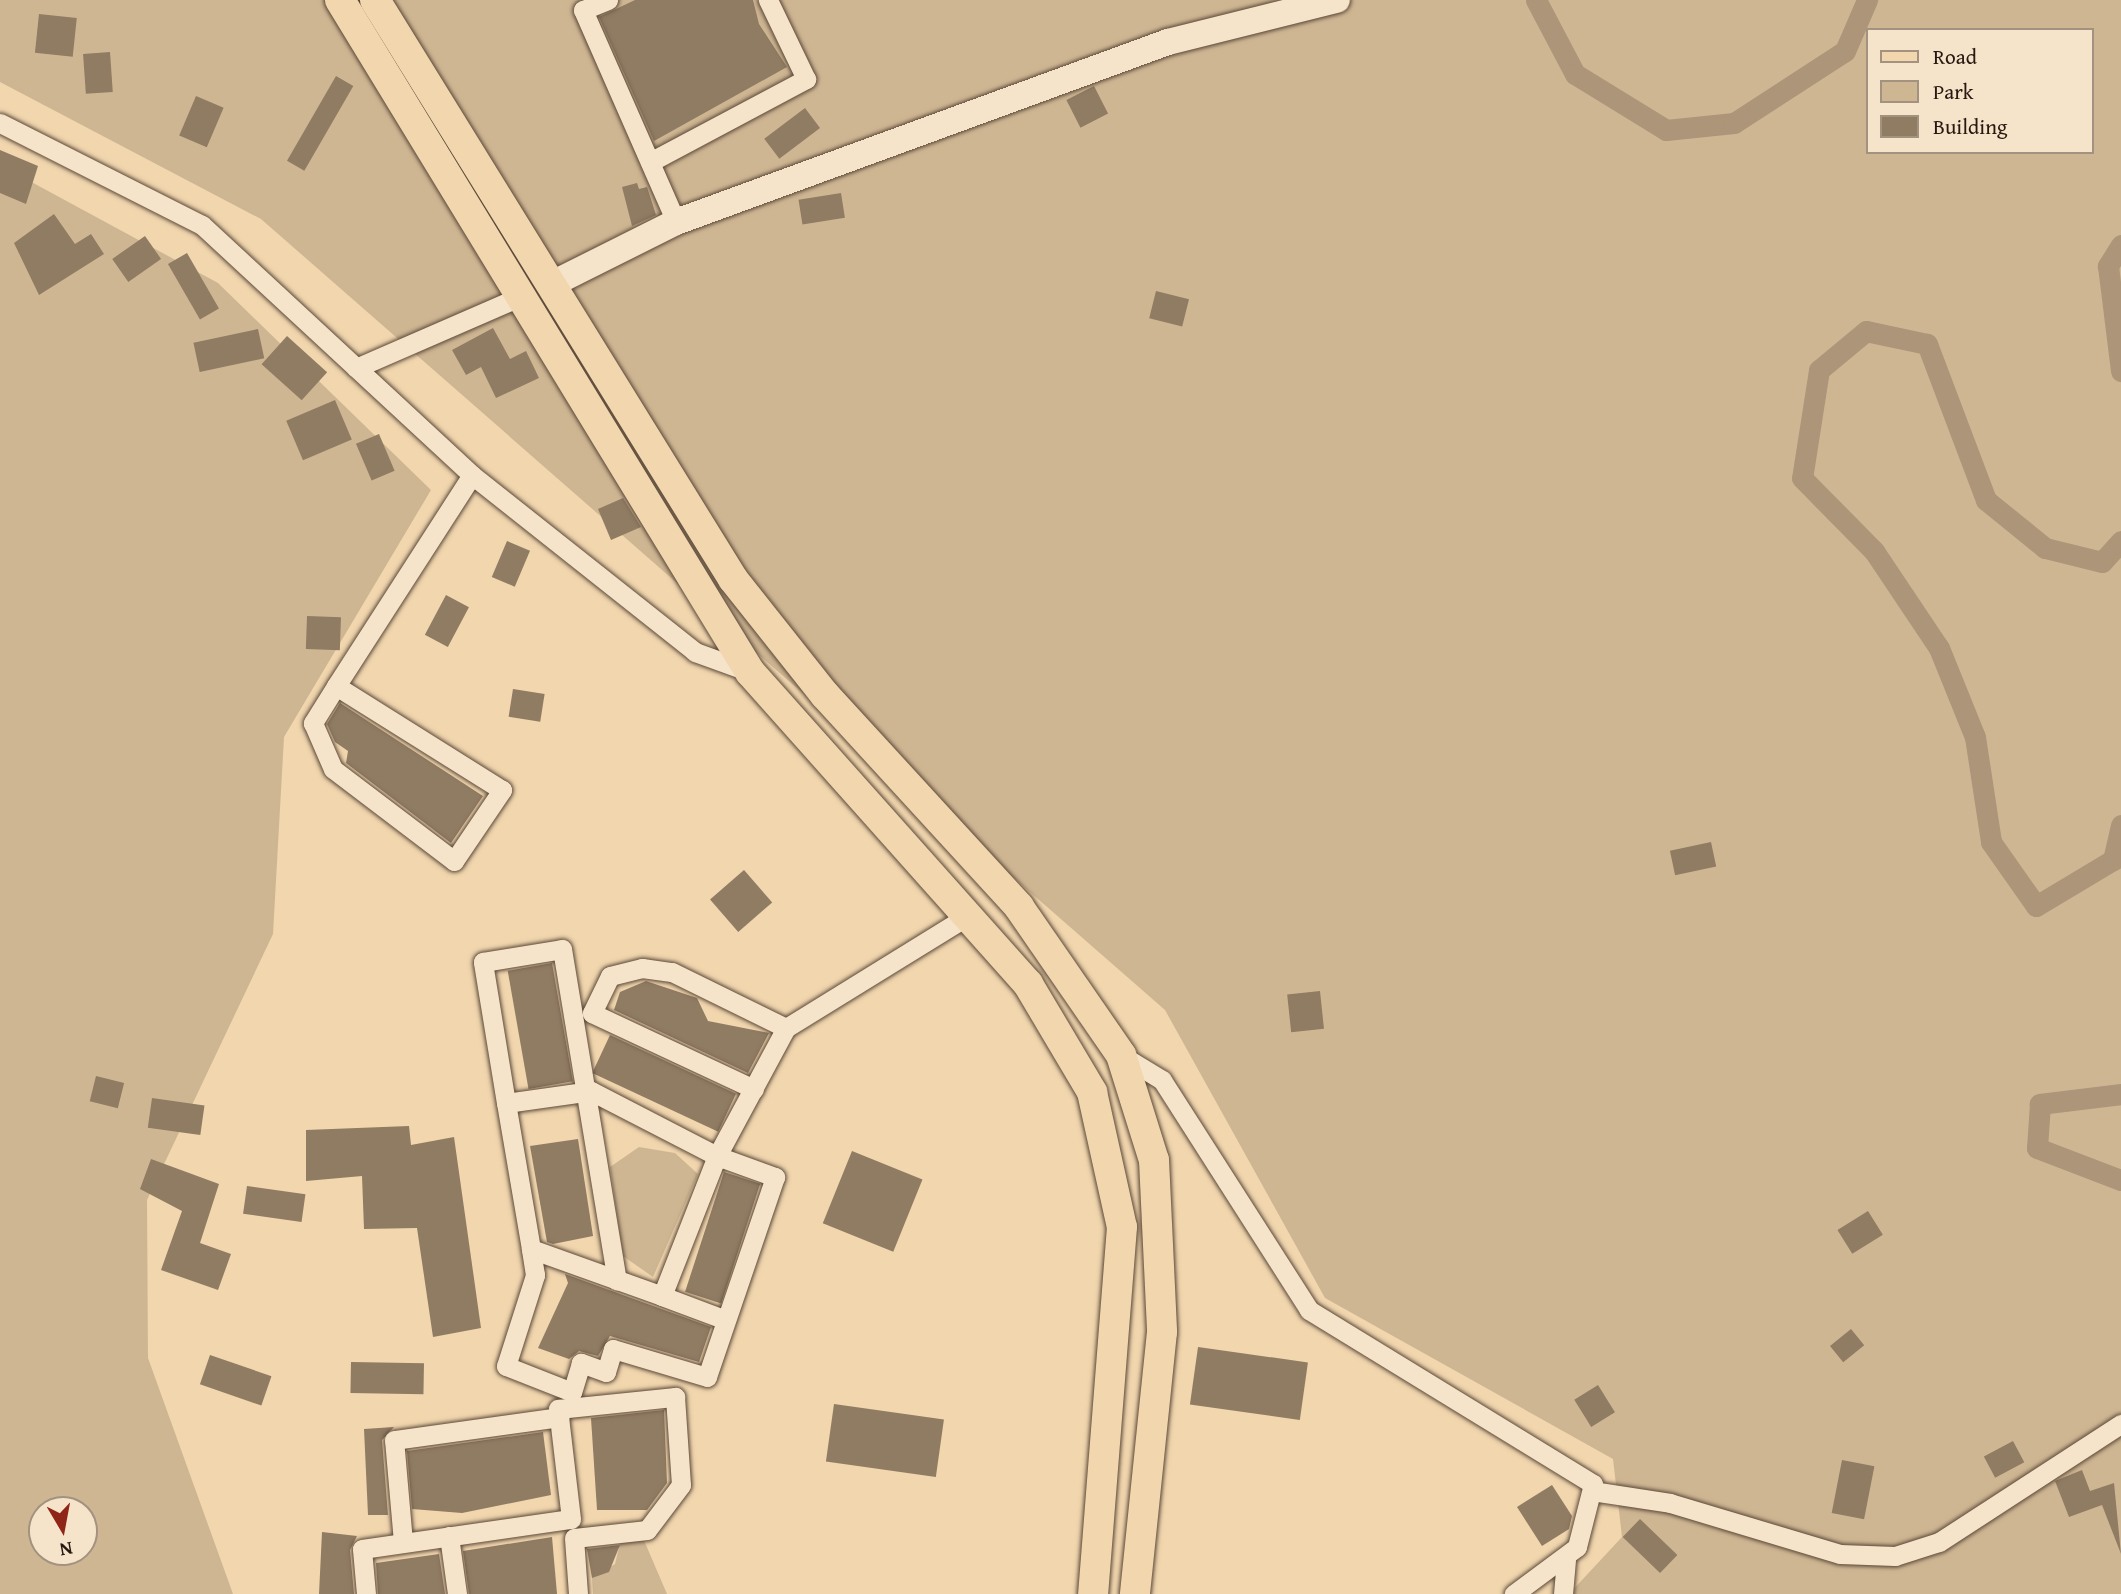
<!DOCTYPE html>
<style>
body{margin:0}
#map{position:relative;width:2121px;height:1594px;overflow:hidden;background:#f1d6ae;font-family:"Gentium Book Plus",serif}
div>[style]{position:absolute}
[style*='--x']{left:calc(var(--x)*1px);top:calc(var(--y)*1px);width:calc(var(--w)*1px);rotate:calc(var(--a)*1deg)}
.green>*{inset:0;background:#cfb693}
.canal>*{height:21px;margin:-10.5px;padding:0 10.5px;transform-origin:10.5px;border-radius:10.5px;background:#ac9579}
.building>*{inset:0;background:#907b63;transform-origin:0 0}
.roads{filter:drop-shadow(0 0 2px #5a4838) drop-shadow(0 0 2px #5a4838)}
.street>*{height:19px;margin:-9.5px;padding:0 9.5px;transform-origin:9.5px;border-radius:9.5px;background:#f6e4ca}
.secondary>*{height:26px;margin:-13px;padding:0 13px;transform-origin:13px;border-radius:13px;background:#f6e4ca}
.primary>*{height:30px;margin:-15px;padding:0 15px;transform-origin:15px;border-radius:15px;background:#f1d6ae}
span{translate:-50% -50%;white-space:nowrap;text-align:center;line-height:1.15;-webkit-text-stroke:5px #f6e4ca;paint-order:stroke}
.legend{position:absolute;left:1866px;top:28px;width:228px;height:126px;box-sizing:border-box;background:#f6e4ca;border:2px solid #a39280;margin:0;padding:9px 12px;list-style:none;font-size:21px;color:#271811}
.legend li{display:flex;align-items:center;gap:14px;height:35px}
.legend b{width:35px;border:2px solid #a39280}
.north{position:absolute;left:28px;top:1496px;width:70px;height:70px;box-sizing:border-box;background:#f6e4ca;border:2px solid #a39280;border-radius:50%;rotate:170deg;font-size:19px;font-weight:700;line-height:28px;text-align:center;color:#271811}
.north::after{content:'';display:block;margin:auto;width:24px;height:32px;background:#8f2418;clip-path:polygon(50% 0,100% 100%,50% 72%,0 100%)}
</style>
<div id="map">
<div class="green">
<i style="clip-path:polygon(evenodd,0 0,2121px 0,2121px 1594px,1569px 1594px,1622px 1537px,1613px 1459px,1325px 1298px,1165px 1010px,261px 219px,0 82px,0 0,1867px 30px,2091px 30px,2091px 152px,1867px 152px,1867px 30px)"></i>
<i style="clip-path:polygon(evenodd,0 165px,218px 283px,431px 490px,284px 737px,273px 934px,147px 1200px,148px 1358px,233px 1594px,0 1594px,0 165px,42px 1510px,84px 1510px,84px 1552px,42px 1552px,42px 1510px)"></i>
<i style="clip-path:polygon(639px 1147px,675px 1153px,698px 1174px,653px 1277px,623px 1256px,610px 1167px)"></i>
<i style="clip-path:polygon(643px 1538px,667px 1594px,593px 1594px,592px 1578px,615px 1564px,620px 1543px)"></i>
</div>
<div class="canal">
<i style="--x:1536;--y:0;--w:84;--a:62.2"></i>
<i style="--x:1575;--y:74;--w:107;--a:31.6"></i>
<i style="--x:1666;--y:130;--w:68;--a:-5.9"></i>
<i style="--x:1734;--y:123;--w:132;--a:-33"></i>
<i style="--x:1845;--y:51;--w:56;--a:-66.7"></i>
<i style="--x:2121;--y:245;--w:25;--a:122"></i>
<i style="--x:2108;--y:266;--w:106;--a:82.9"></i>
<i style="--x:2121;--y:541;--w:28;--a:132"></i>
<i style="--x:2102;--y:562;--w:59;--a:-166.2"></i>
<i style="--x:2045;--y:548;--w:76;--a:-140.9"></i>
<i style="--x:1986;--y:500;--w:167;--a:-110.7"></i>
<i style="--x:1927;--y:344;--w:62;--a:-168"></i>
<i style="--x:1866;--y:331;--w:61;--a:140.3"></i>
<i style="--x:1819;--y:370;--w:109;--a:98.9"></i>
<i style="--x:1802;--y:478;--w:103;--a:45.4"></i>
<i style="--x:1874;--y:551;--w:117;--a:56.2"></i>
<i style="--x:1939;--y:648;--w:96;--a:68"></i>
<i style="--x:1975;--y:737;--w:106;--a:81.3"></i>
<i style="--x:1991;--y:842;--w:78;--a:54.9"></i>
<i style="--x:2036;--y:906;--w:90;--a:-30.9"></i>
<i style="--x:2113;--y:860;--w:36;--a:-77"></i>
<i style="--x:2121;--y:1094;--w:82;--a:173"></i>
<i style="--x:2040;--y:1104;--w:44;--a:93.9"></i>
<i style="--x:2037;--y:1148;--w:90;--a:20.9"></i>
</div>
<div class="building">
<i style="clip-path:polygon(635px 0,753px 0,759px 24px,787px 67px,654px 141px,599px 17px)"></i>
<i style="left:39px;top:14px;width:38px;height:39px;rotate:6deg"></i>
<i style="left:110px;top:52px;width:40px;height:27px;rotate:86deg"></i>
<i style="left:336px;top:76px;width:20px;height:98px;rotate:30deg"></i>
<i style="left:1094px;top:86px;width:31px;height:31px;rotate:63deg"></i>
<i style="left:196px;top:96px;width:30px;height:43px;rotate:23deg"></i>
<i style="left:805px;top:108px;width:25px;height:51px;rotate:53deg"></i>
<i style="clip-path:polygon(0 150px,38px 166px,26px 204px,0 193px)"></i>
<i style="clip-path:polygon(637px 183px,639px 189px,647px 187px,656px 215px,632px 226px,622px 187px)"></i>
<i style="left:841px;top:193px;width:25px;height:43px;rotate:81deg"></i>
<i style="clip-path:polygon(54px 214px,75px 244px,91px 234px,104px 254px,39px 295px,14px 243px)"></i>
<i style="left:145px;top:236px;width:28px;height:40px;rotate:55deg"></i>
<i style="left:187px;top:253px;width:64px;height:22px;rotate:60deg"></i>
<i style="left:1156px;top:291px;width:34px;height:28px;rotate:14deg"></i>
<i style="clip-path:polygon(493px 328px,510px 359px,526px 351px,539px 378px,496px 398px,481px 367px,466px 375px,452px 350px)"></i>
<i style="left:258px;top:329px;width:30px;height:66px;rotate:78deg"></i>
<i style="left:287px;top:336px;width:54px;height:38px;rotate:42deg"></i>
<i style="left:335px;top:400px;width:43px;height:53px;rotate:67deg"></i>
<i style="left:379px;top:434px;width:40px;height:25px;rotate:67deg"></i>
<i style="clip-path:polygon(623px 498px,641px 527px,611px 540px,598px 509px)"></i>
<i style="left:507px;top:541px;width:25px;height:39px;rotate:23deg"></i>
<i style="left:446px;top:595px;width:26px;height:45px;rotate:28deg"></i>
<i style="left:307px;top:616px;width:34px;height:33px;rotate:2deg"></i>
<i style="left:513px;top:689px;width:32px;height:28px;rotate:9deg"></i>
<i style="clip-path:polygon(340px 703px,483px 796px,451px 843px,346px 763px,348px 751px,335px 742px,327px 724px)"></i>
<i style="left:1711px;top:842px;width:25px;height:42px;rotate:78deg"></i>
<i style="left:744px;top:870px;width:43px;height:45px;rotate:49deg"></i>
<i style="left:552px;top:963px;width:120px;height:45px;rotate:80deg"></i>
<i style="clip-path:polygon(646px 981px,697px 998px,708px 1021px,769px 1033px,748px 1073px,614px 1010px,620px 992px)"></i>
<i style="left:1320px;top:991px;width:38px;height:33px;rotate:84deg"></i>
<i style="left:610px;top:1035px;width:139px;height:42px;rotate:25deg"></i>
<i style="left:96px;top:1076px;width:29px;height:26px;rotate:14deg"></i>
<i style="left:152px;top:1098px;width:53px;height:30px;rotate:8deg"></i>
<i style="clip-path:polygon(409px 1126px,411px 1145px,454px 1137px,481px 1328px,433px 1337px,417px 1228px,364px 1229px,362px 1176px,306px 1181px,306px 1130px)"></i>
<i style="clip-path:polygon(578px 1139px,593px 1236px,553px 1244px,547px 1242px,530px 1146px)"></i>
<i style="left:852px;top:1151px;width:76px;height:78px;rotate:22deg"></i>
<i style="clip-path:polygon(151px 1159px,219px 1184px,200px 1243px,231px 1254px,218px 1290px,161px 1270px,182px 1211px,140px 1189px)"></i>
<i style="left:724px;top:1172px;width:38px;height:126px;rotate:18deg"></i>
<i style="left:247px;top:1186px;width:59px;height:28px;rotate:8deg"></i>
<i style="left:1868px;top:1211px;width:28px;height:36px;rotate:58deg"></i>
<i style="clip-path:polygon(565px 1274px,711px 1327px,699px 1362px,610px 1336px,598px 1356px,579px 1351px,569px 1359px,538px 1348px,568px 1283px)"></i>
<i style="left:1851px;top:1329px;width:21px;height:27px;rotate:51deg"></i>
<i style="left:1198px;top:1347px;width:111px;height:58px;rotate:8deg"></i>
<i style="left:210px;top:1355px;width:65px;height:31px;rotate:19deg"></i>
<i style="left:351px;top:1362px;width:73px;height:31px;rotate:1deg"></i>
<i style="left:1598px;top:1385px;width:32px;height:28px;rotate:58deg"></i>
<i style="left:834px;top:1404px;width:111px;height:58px;rotate:8deg"></i>
<i style="clip-path:polygon(664px 1410px,667px 1483px,647px 1510px,597px 1510px,591px 1418px)"></i>
<i style="clip-path:polygon(394px 1427px,382px 1440px,388px 1515px,368px 1515px,364px 1429px)"></i>
<i style="clip-path:polygon(543px 1432px,551px 1495px,462px 1513px,412px 1509px,407px 1451px)"></i>
<i style="left:2013px;top:1441px;width:24px;height:33px;rotate:62deg"></i>
<i style="left:1842px;top:1460px;width:33px;height:54px;rotate:11deg"></i>
<i style="clip-path:polygon(2082px 1470px,2090px 1491px,2114px 1483px,2121px 1554px,2102px 1505px,2069px 1517px,2055px 1481px)"></i>
<i style="clip-path:polygon(1552px 1485px,1572px 1516px,1569px 1529px,1542px 1546px,1517px 1507px)"></i>
<i style="left:1640px;top:1519px;width:52px;height:25px;rotate:44deg"></i>
<i style="clip-path:polygon(322px 1532px,357px 1536px,350px 1550px,354px 1594px,319px 1594px)"></i>
<i style="clip-path:polygon(552px 1537px,557px 1594px,469px 1594px,463px 1551px)"></i>
<i style="clip-path:polygon(620px 1545px,609px 1572px,592px 1578px,587px 1549px)"></i>
<i style="clip-path:polygon(439px 1554px,445px 1594px,378px 1594px,376px 1563px)"></i>
</div>
<div class="roads">
<div class="street">
<i style="--x:608;--y:0;--w:27;--a:158"></i>
<i style="--x:583;--y:10;--w:232;--a:66.3"></i>
<i style="--x:0;--y:123;--w:226;--a:26.8"></i>
<i style="--x:202;--y:225;--w:368;--a:42.8"></i>
<i style="--x:472;--y:475;--w:285;--a:38.4"></i>
<i style="--x:695;--y:652;--w:59;--a:20"></i>
<i style="--x:650;--y:162;--w:177;--a:-28"></i>
<i style="--x:806;--y:79;--w:88;--a:-115.7"></i>
<i style="--x:356;--y:368;--w:183;--a:-23.5"></i>
<i style="--x:336;--y:686;--w:44;--a:121.9"></i>
<i style="--x:313;--y:723;--w:50;--a:66.5"></i>
<i style="--x:333;--y:769;--w:152;--a:37.2"></i>
<i style="--x:454;--y:861;--w:86;--a:-55.9"></i>
<i style="--x:502;--y:790;--w:196;--a:-147.9"></i>
<i style="--x:336;--y:686;--w:251;--a:-57.2"></i>
<i style="--x:1121;--y:1055;--w:48;--a:31.4"></i>
<i style="--x:1162;--y:1080;--w:273;--a:57.4"></i>
<i style="--x:1309;--y:1310;--w:333;--a:31.5"></i>
<i style="--x:1593;--y:1484;--w:65;--a:104.3"></i>
<i style="--x:1577;--y:1547;--w:79;--a:143.3"></i>
<i style="--x:754;--y:1089;--w:179;--a:-154.9"></i>
<i style="--x:592;--y:1013;--w:41;--a:-64.1"></i>
<i style="--x:610;--y:976;--w:33;--a:-14"></i>
<i style="--x:642;--y:968;--w:30;--a:8"></i>
<i style="--x:672;--y:972;--w:127;--a:26.2"></i>
<i style="--x:506;--y:1103;--w:143;--a:-99.3"></i>
<i style="--x:483;--y:962;--w:80;--a:-9.3"></i>
<i style="--x:562;--y:949;--w:336;--a:80.6"></i>
<i style="--x:531;--y:1249;--w:139;--a:19.7"></i>
<i style="--x:662;--y:1296;--w:150;--a:-68.6"></i>
<i style="--x:717;--y:1156;--w:62;--a:19.9"></i>
<i style="--x:775;--y:1177;--w:211;--a:108.8"></i>
<i style="--x:707;--y:1377;--w:98;--a:-163.4"></i>
<i style="--x:613;--y:1349;--w:24;--a:107"></i>
<i style="--x:606;--y:1372;--w:27;--a:-160"></i>
<i style="--x:581;--y:1363;--w:30;--a:107"></i>
<i style="--x:572;--y:1392;--w:71;--a:-158.5"></i>
<i style="--x:506;--y:1366;--w:96;--a:-72.3"></i>
<i style="--x:535;--y:1275;--w:26;--a:-99"></i>
<i style="--x:531;--y:1249;--w:148;--a:-99.7"></i>
<i style="--x:506;--y:1103;--w:86;--a:-8"></i>
<i style="--x:591;--y:1091;--w:142;--a:27.3"></i>
<i style="--x:717;--y:1156;--w:145;--a:-61.7"></i>
<i style="--x:786;--y:1028;--w:213;--a:-31.7"></i>
<i style="--x:662;--y:1296;--w:68;--a:20.6"></i>
<i style="--x:1592;--y:1491;--w:79;--a:8.7"></i>
<i style="--x:1670;--y:1503;--w:177;--a:16.7"></i>
<i style="--x:1840;--y:1554;--w:55;--a:2.1"></i>
<i style="--x:1895;--y:1556;--w:46;--a:-17.7"></i>
<i style="--x:1939;--y:1542;--w:217;--a:-33"></i>
<i style="--x:449;--y:1536;--w:59;--a:82.1"></i>
<i style="--x:403;--y:1542;--w:102;--a:-95"></i>
<i style="--x:394;--y:1440;--w:167;--a:-7.9"></i>
<i style="--x:366;--y:1594;--w:45;--a:-95.1"></i>
<i style="--x:362;--y:1549;--w:211;--a:-8.2"></i>
<i style="--x:571;--y:1519;--w:111;--a:-96.7"></i>
<i style="--x:558;--y:1409;--w:118;--a:-5.9"></i>
<i style="--x:675;--y:1397;--w:88;--a:86.1"></i>
<i style="--x:681;--y:1485;--w:56;--a:127.1"></i>
<i style="--x:647;--y:1530;--w:73;--a:173.7"></i>
<i style="--x:574;--y:1538;--w:56;--a:85.9"></i>
<i style="--x:1563;--y:1594;--w:38;--a:-85"></i>
</div>
<div class="secondary">
<i style="--x:554;--y:283;--w:136;--a:-26.6"></i>
<i style="--x:676;--y:222;--w:524;--a:-20.1"></i>
<i style="--x:1168;--y:42;--w:174;--a:-14"></i>
</div>
<div class="primary">
<i style="--x:340;--y:0;--w:787;--a:58.61"></i>
<i style="--x:750;--y:672;--w:418;--a:48.3"></i>
<i style="--x:1028;--y:984;--w:126;--a:59.3"></i>
<i style="--x:1092;--y:1092;--w:138;--a:77.5"></i>
<i style="--x:1122;--y:1227;--w:368;--a:94.5"></i>
<i style="--x:375;--y:0;--w:681;--a:58.27"></i>
<i style="--x:733;--y:579;--w:148;--a:51.6"></i>
<i style="--x:825;--y:695;--w:287;--a:47.5"></i>
<i style="--x:1019;--y:907;--w:180;--a:55.4"></i>
<i style="--x:1121;--y:1055;--w:110;--a:72.6"></i>
<i style="--x:1154;--y:1160;--w:172;--a:87.3"></i>
<i style="--x:1162;--y:1332;--w:263;--a:95.9"></i>
</div>
</div>
<ul class="legend">
<li><b style="height:9px;background:#f1d6ae"></b>Road</li>
<li><b style="height:19px;background:#cfb693"></b>Park</li>
<li><b style="height:19px;background:#907b63"></b>Building</li>
</ul>
<div class="north">N</div>
</div>
